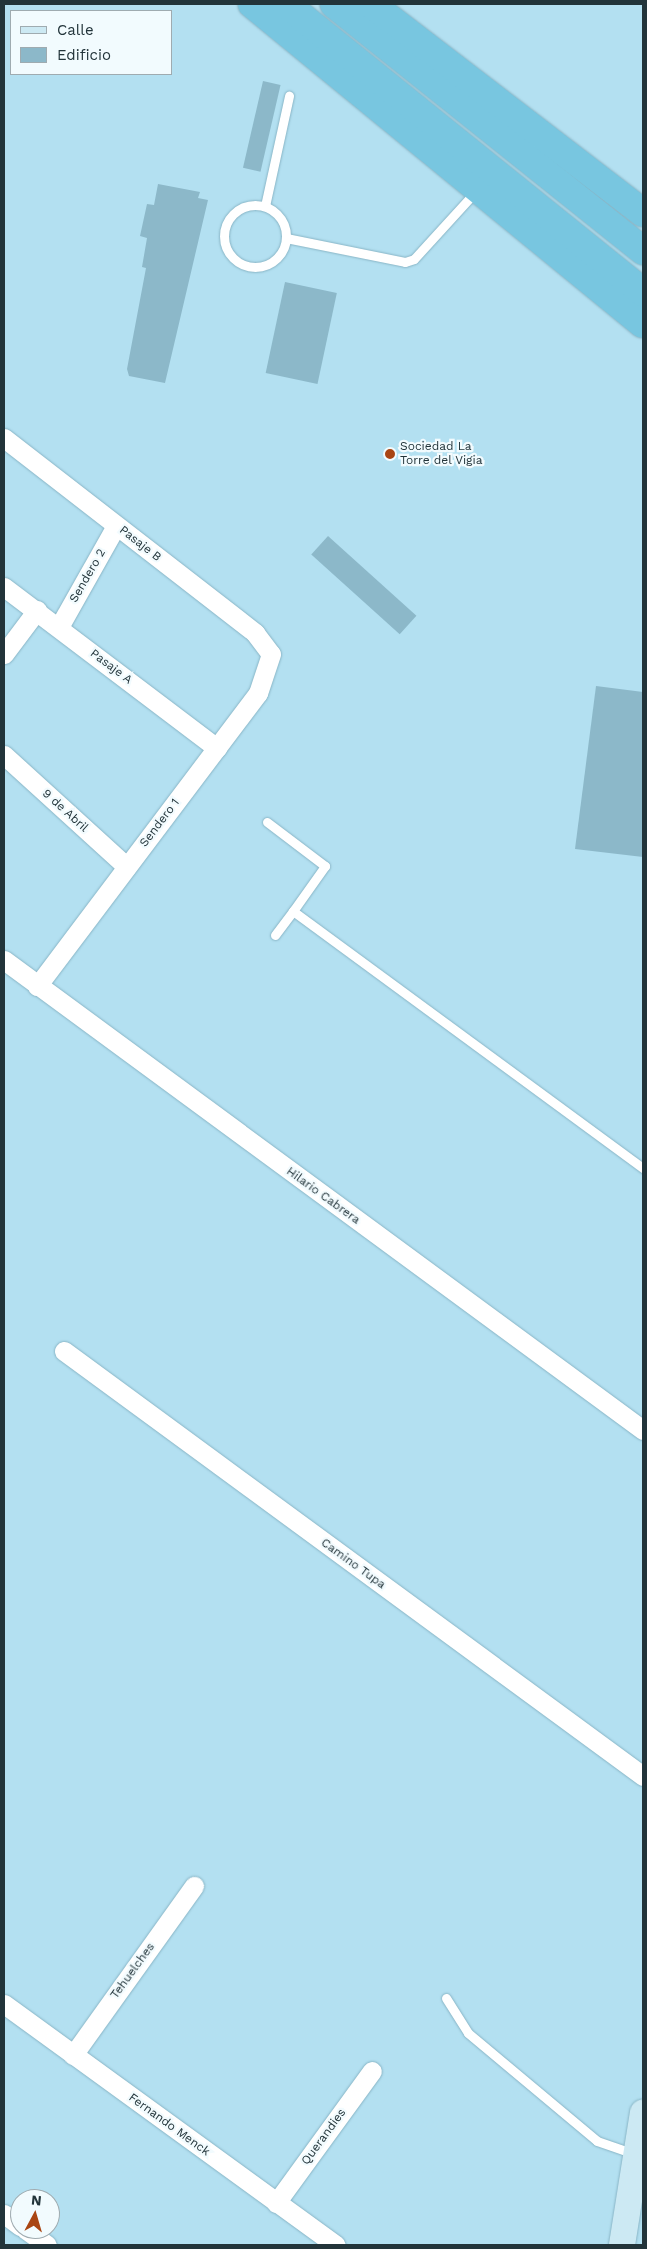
<!DOCTYPE html>
<style>
body{margin:0}
#map{position:relative;width:647px;height:2249px;overflow:hidden;background:#b3e0f1;font-family:"Work Sans",sans-serif}
div>[style]{position:absolute}
[style*='--x']{left:calc(var(--x)*1px);top:calc(var(--y)*1px);width:calc(var(--w)*1px);rotate:calc(var(--a)*1deg)}
.building>*{inset:0;background:#8cb8c9;transform-origin:0 0}
.roads{filter:drop-shadow(0 0 1px #89b5c6) drop-shadow(0 0 1px #89b5c6)}
.service>*{height:9px;margin:-4.5px;padding:0 4.5px;transform-origin:4.5px;border-radius:4.5px;background:#fff}
.service>.ring{margin:-4.5px;padding:0;box-sizing:content-box;background:none;border:9px solid #fff;border-radius:50%}
.minor>*{height:19px;margin:-9.5px;padding:0 9.5px;transform-origin:9.5px;border-radius:9.5px;background:#fff}
.secondary>*{height:26px;margin:-13px;padding:0 13px;transform-origin:13px;border-radius:13px;background:#cce9f3}
.trunk>*{height:28px;margin:-14px;padding:0 14px;transform-origin:14px;border-radius:14px;background:#78c6e0}
.dots>*{width:14px;height:14px;translate:-50% -50%;box-sizing:border-box;border:2px solid #f2fbfe;border-radius:50%}
span{translate:-50% -50%;white-space:nowrap;text-align:center;line-height:1.15;-webkit-text-stroke:4.5px #f2fbfe;paint-order:stroke}
.poi-label{font-size:12px;color:#22343a}
.left{translate:0 -50%;text-align:left}
.street-label{font-size:12px;color:#22343a}
.frame{position:absolute;inset:0;border:5px solid #22343a;pointer-events:none}
.legend{position:absolute;left:10px;top:10px;width:162px;height:65px;box-sizing:border-box;background:#f2fbfe;border:1px solid #9fabb0;margin:0;padding:6px 9px;list-style:none;font-size:15px;color:#22343a}
.legend li{display:flex;align-items:center;gap:10px;height:25px}
.legend b{width:25px;border:1px solid #9fabb0}
.north{position:absolute;left:10px;top:2189px;width:50px;height:50px;box-sizing:border-box;background:#f2fbfe;border:1px solid #9fabb0;border-radius:50%;rotate:6deg;font-size:14px;font-weight:700;line-height:20px;text-align:center;color:#22343a}
.north::after{content:'';display:block;margin:auto;width:18px;height:22px;background:#a94513;clip-path:polygon(50% 0,100% 100%,50% 72%,0 100%)}
</style>
<div id="map">
<div class="building">
<i style="left:263px;top:81px;width:18px;height:89px;rotate:13deg"></i>
<i style="clip-path:polygon(158px 184px,200px 192px,198px 198px,208px 200px,165px 383px,129px 376px,127px 369px,146px 268px,142px 267px,147px 238px,140px 236px,147px 204px,154px 205px)"></i>
<i style="left:285px;top:282px;width:53px;height:93px;rotate:12deg"></i>
<i style="left:328px;top:536px;width:119px;height:25px;rotate:42deg"></i>
<i style="clip-path:polygon(596px 686px,643px 692px,643px 857px,575px 849px)"></i>
</div>
<div class="roads">
<div class="service">
<i class="ring" style="left:224px;top:205px;width:53px;height:53px"></i>
<i style="--x:265;--y:206;--w:113;--a:-77.7"></i>
<i style="--x:286;--y:238;--w:121;--a:11.4"></i>
<i style="--x:405;--y:262;--w:9;--a:-18"></i>
<i style="--x:414;--y:259;--w:93;--a:-47.6"></i>
<i style="--x:267;--y:822;--w:73;--a:37.2"></i>
<i style="--x:325;--y:866;--w:55;--a:125.4"></i>
<i style="--x:275;--y:935;--w:30;--a:-53"></i>
<i style="--x:293;--y:911;--w:434;--a:36.3"></i>
<i style="--x:446;--y:1998;--w:41;--a:57.8"></i>
<i style="--x:468;--y:2033;--w:168;--a:39.9"></i>
<i style="--x:597;--y:2141;--w:39;--a:19"></i>
</div>
<div class="minor">
<i style="--x:4;--y:438;--w:318;--a:37.8"></i>
<i style="--x:255;--y:633;--w:26;--a:53"></i>
<i style="--x:271;--y:654;--w:41;--a:108.4"></i>
<i style="--x:258;--y:693;--w:367;--a:127"></i>
<i style="--x:4;--y:587;--w:267;--a:37.1"></i>
<i style="--x:59;--y:627;--w:116;--a:-60.6"></i>
<i style="--x:4;--y:654;--w:55;--a:-53.1"></i>
<i style="--x:4;--y:755;--w:166;--a:42.3"></i>
<i style="--x:4;--y:960;--w:793;--a:36.34"></i>
<i style="--x:64;--y:1351;--w:718;--a:36.28"></i>
<i style="--x:4;--y:2004;--w:410;--a:36"></i>
<i style="--x:73;--y:2055;--w:208;--a:-54.4"></i>
<i style="--x:276;--y:2203;--w:163;--a:-54"></i>
<i style="--x:4;--y:2214;--w:20;--a:37"></i>
<i style="--x:25;--y:2229;--w:27;--a:36"></i>
</div>
<div class="secondary">
<i style="--x:622;--y:2245;--w:134;--a:-81"></i>
</div>
<div class="trunk">
<i style="--x:252;--y:4;--w:505;--a:39.3"></i>
<i style="--x:286;--y:4;--w:459;--a:38.9"></i>
<i style="--x:334;--y:4;--w:396;--a:38.6"></i>
<i style="--x:371;--y:4;--w:343;--a:37.5"></i>
</div>
</div>
<div class="dots">
<i style="left:390px;top:454px;background:#a94513"></i>
</div>
<div class="poi-label">
<span class="left" style="left:400px;top:454px">Sociedad La<br>Torre del Vigia</span>
</div>
<div class="street-label">
<span style="left:140px;top:544px;rotate:38deg">Pasaje B</span>
<span style="left:88px;top:576px;rotate:-60deg">Sendero 2</span>
<span style="left:111px;top:667px;rotate:37deg">Pasaje A</span>
<span style="left:65px;top:811px;rotate:42deg">9 de Abril</span>
<span style="left:160px;top:823px;rotate:-53deg">Sendero 1</span>
<span style="left:323px;top:1196px;rotate:36deg">Hilario Cabrera</span>
<span style="left:353px;top:1564px;rotate:36deg">Camino Tupa</span>
<span style="left:133px;top:1971px;rotate:-54deg">Tehuelches</span>
<span style="left:169px;top:2125px;rotate:36deg">Fernando Menck</span>
<span style="left:324px;top:2137px;rotate:-54deg">Querandies</span>
</div>
<div class="frame"></div>
<ul class="legend">
<li><b style="height:6px;background:#cce9f3"></b>Calle</li>
<li><b style="height:14px;background:#8cb8c9"></b>Edificio</li>
</ul>
<div class="north">N</div>
</div>
